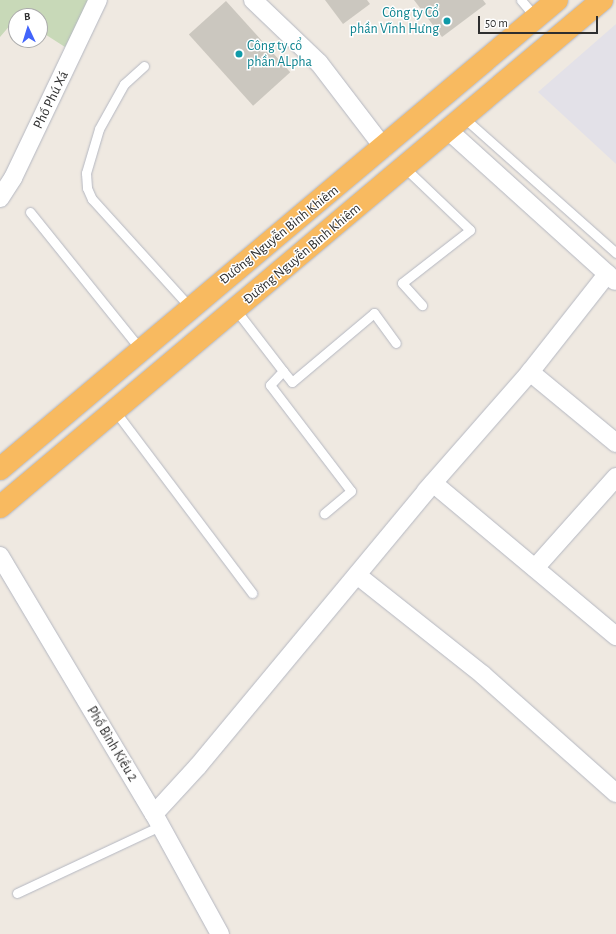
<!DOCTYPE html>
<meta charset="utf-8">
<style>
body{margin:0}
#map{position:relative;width:616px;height:934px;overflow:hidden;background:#efe9e1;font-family:"Alegreya Sans",sans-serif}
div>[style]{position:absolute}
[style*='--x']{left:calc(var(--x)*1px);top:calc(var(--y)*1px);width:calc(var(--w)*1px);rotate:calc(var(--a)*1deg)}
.industrial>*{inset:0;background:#e3e1e8}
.cemetery>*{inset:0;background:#c8d9b8}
.building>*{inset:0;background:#cbc7bf;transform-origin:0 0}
.roads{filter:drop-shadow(0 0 1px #b4b7c1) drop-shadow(0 0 1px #b4b7c1)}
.service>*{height:9px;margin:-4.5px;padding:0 4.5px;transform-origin:4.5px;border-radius:4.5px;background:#fff}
.minor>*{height:18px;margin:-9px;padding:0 9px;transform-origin:9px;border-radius:9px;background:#fff}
.trunk>*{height:22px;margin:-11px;padding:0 11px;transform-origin:11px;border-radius:11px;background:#f8ba60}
.dots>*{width:11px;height:11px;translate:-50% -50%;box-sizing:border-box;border:2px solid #fff;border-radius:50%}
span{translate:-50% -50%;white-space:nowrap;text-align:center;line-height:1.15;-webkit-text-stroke:3px #fff;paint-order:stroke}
.culture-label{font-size:14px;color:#0d838f}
.right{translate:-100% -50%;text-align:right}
.left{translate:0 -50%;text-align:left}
.street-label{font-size:14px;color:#2e2e2e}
.north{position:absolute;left:8px;top:8px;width:40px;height:40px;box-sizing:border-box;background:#fff;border:1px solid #ababab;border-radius:50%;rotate:356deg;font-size:11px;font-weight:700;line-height:16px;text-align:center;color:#2e2e2e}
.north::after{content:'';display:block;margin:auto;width:14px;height:18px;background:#4264fb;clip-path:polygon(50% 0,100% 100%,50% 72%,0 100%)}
.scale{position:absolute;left:478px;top:16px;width:120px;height:18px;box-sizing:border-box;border:2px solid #2e2e2e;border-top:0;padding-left:5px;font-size:12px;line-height:14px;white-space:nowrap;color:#2e2e2e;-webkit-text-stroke:3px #fff;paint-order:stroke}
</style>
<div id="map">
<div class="industrial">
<i style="clip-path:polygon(616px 24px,616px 164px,538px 92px)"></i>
</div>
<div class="cemetery">
<i style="clip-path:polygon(0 0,90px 0,65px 47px,40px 31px,40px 16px,16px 16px,16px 23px,12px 23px,0 37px)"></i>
</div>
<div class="building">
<i style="clip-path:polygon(325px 0,367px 0,370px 4px,343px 24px)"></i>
<i style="clip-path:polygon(414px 0,483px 0,486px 4px,442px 37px)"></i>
<i style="left:226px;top:1px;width:96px;height:50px;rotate:48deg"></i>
</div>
<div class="roads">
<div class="service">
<i style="--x:521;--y:0;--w:23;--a:50"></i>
<i style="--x:144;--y:66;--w:27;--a:138"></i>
<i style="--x:124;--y:84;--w:51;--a:119.1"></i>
<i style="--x:99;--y:129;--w:46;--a:106.5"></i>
<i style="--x:86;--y:173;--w:15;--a:86"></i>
<i style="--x:87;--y:188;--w:12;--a:66"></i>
<i style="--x:92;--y:199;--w:146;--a:47.8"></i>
<i style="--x:463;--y:117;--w:205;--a:41.6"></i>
<i style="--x:404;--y:167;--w:91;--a:43.7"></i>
<i style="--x:470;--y:230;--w:86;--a:142.1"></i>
<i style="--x:402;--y:283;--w:30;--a:48"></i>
<i style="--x:30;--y:212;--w:176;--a:51.2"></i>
<i style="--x:236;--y:310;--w:77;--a:52.4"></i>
<i style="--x:283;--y:371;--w:19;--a:133"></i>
<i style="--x:270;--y:385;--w:133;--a:52.6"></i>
<i style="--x:351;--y:491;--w:35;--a:140"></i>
<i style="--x:283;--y:371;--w:14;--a:51"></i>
<i style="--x:292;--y:382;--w:107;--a:-40.1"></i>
<i style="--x:374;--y:313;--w:37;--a:54"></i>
<i style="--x:115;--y:411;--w:228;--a:53"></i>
<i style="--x:17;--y:893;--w:158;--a:-25.1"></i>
</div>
<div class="minor">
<i style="--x:253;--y:0;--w:91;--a:43.7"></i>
<i style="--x:319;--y:63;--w:107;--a:52.6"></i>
<i style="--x:448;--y:130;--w:225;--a:42.1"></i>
<i style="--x:0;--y:198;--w:24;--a:-57"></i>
<i style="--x:13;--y:178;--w:197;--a:-64.5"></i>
<i style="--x:530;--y:372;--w:112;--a:39.5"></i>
<i style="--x:433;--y:483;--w:239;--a:39.9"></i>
<i style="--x:0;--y:556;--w:300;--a:59.2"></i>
<i style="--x:154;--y:814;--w:137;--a:61.2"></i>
<i style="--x:535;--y:568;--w:122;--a:-48.3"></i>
<i style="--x:357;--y:575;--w:161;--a:38.4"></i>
<i style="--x:483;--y:675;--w:178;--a:41.6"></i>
<i style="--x:154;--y:814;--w:65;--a:-47.5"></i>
<i style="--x:198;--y:766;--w:357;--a:-50.3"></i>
<i style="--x:426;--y:491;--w:158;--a:-48.8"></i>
<i style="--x:530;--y:372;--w:125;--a:-51.8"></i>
</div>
<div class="trunk">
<i style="--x:0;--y:469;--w:728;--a:-40.1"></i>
<i style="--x:0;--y:507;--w:787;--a:-40.1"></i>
</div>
</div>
<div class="dots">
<i style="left:447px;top:21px;background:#0f9aa8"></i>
<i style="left:239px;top:54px;background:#0f9aa8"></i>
</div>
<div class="culture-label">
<span class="right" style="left:439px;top:21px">Công ty Cổ<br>phần Vĩnh Hưng</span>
<span class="left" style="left:247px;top:54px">Công ty cổ<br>phần ALpha</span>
</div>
<div class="street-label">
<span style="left:51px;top:100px;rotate:-64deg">Phố Phú Xá</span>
<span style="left:279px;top:235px;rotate:-39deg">Đường Nguyễn Bỉnh Khiêm</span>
<span style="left:302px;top:254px;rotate:-40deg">Đường Nguyễn Bình Khiêm</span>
<span style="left:112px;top:744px;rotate:59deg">Phố Bình Kiều 2</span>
</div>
<div class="north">B</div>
<div class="scale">50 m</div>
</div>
